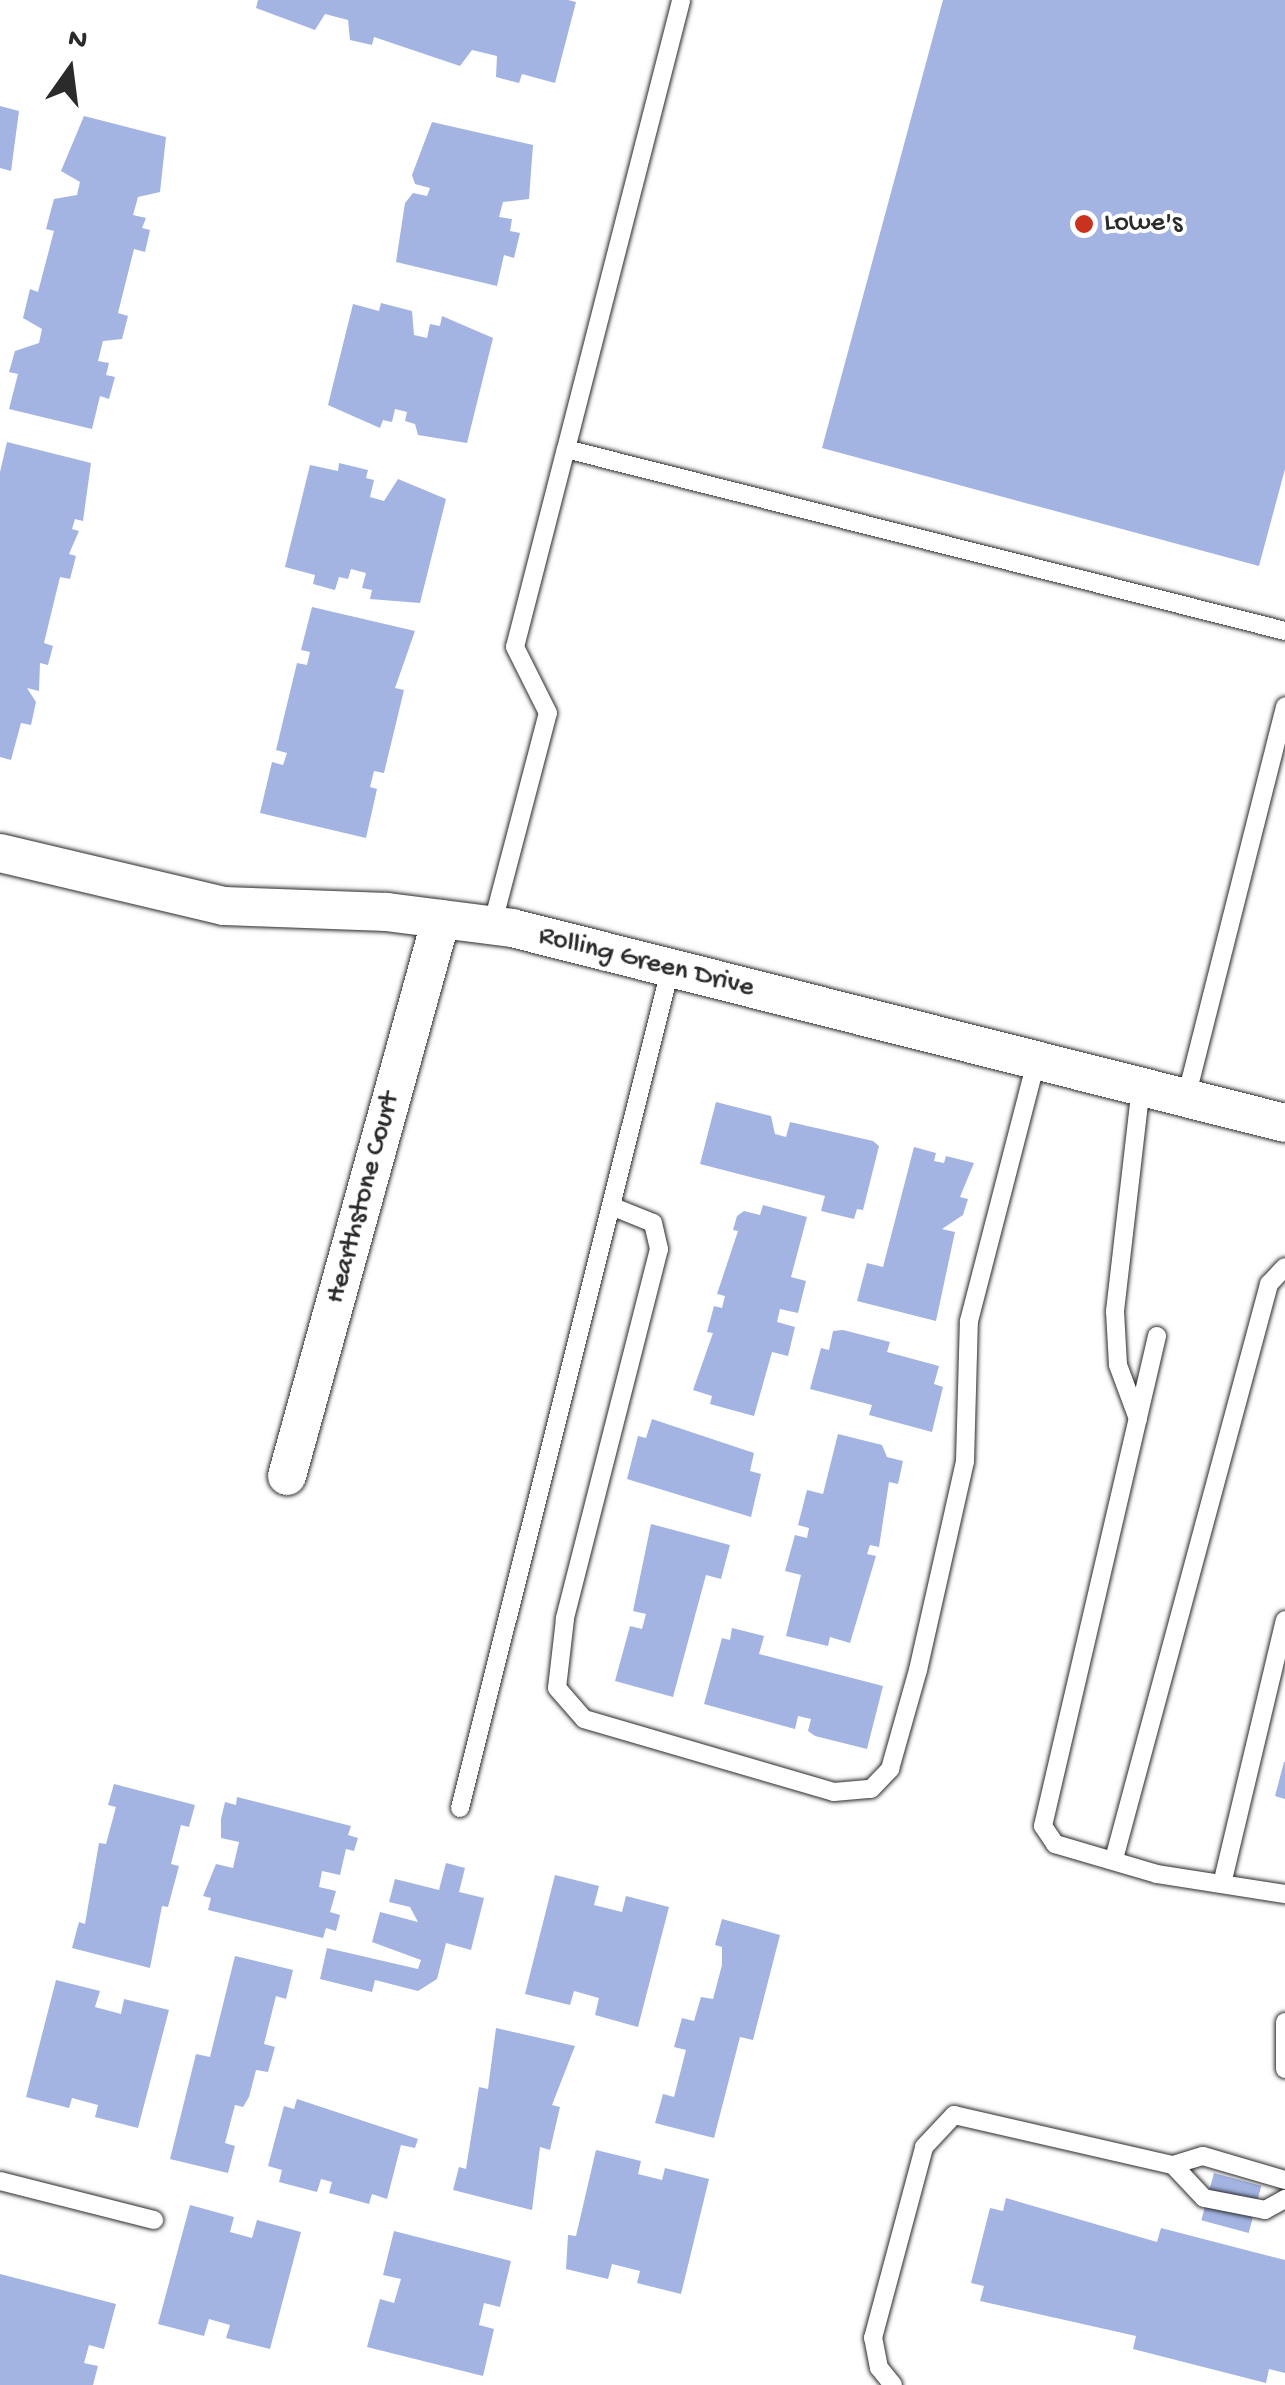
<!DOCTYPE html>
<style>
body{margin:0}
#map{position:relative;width:1285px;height:2385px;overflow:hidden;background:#fff;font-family:"Gochi Hand",sans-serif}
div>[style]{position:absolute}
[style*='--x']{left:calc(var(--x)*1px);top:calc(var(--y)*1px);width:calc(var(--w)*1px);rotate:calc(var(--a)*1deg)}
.building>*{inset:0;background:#a3b4e3;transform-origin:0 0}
.roads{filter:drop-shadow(0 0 2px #2b2b2b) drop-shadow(0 0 2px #2b2b2b)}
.service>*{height:18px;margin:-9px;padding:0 9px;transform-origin:9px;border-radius:9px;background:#fff}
.minor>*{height:38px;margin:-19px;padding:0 19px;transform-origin:19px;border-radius:19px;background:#fff}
.dots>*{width:28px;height:28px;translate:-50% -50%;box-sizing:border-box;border:5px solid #fff;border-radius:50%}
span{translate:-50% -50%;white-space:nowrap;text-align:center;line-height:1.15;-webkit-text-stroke:8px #fff;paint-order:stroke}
.poi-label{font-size:28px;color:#2b2b2b}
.left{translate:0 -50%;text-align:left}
.street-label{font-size:28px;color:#2b2b2b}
.north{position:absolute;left:20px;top:20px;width:100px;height:100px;-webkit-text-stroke:8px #fff;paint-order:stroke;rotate:14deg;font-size:28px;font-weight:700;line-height:40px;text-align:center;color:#2b2b2b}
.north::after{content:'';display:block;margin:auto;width:35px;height:45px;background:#2b2b2b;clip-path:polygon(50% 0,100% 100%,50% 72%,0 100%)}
</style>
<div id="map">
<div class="building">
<i style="clip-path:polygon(258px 0,568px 0,576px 2px,555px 83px,522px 74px,519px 83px,496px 77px,497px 56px,472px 50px,460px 66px,374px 37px,372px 45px,350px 40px,348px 20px,325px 14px,315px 30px,256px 8px)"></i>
<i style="clip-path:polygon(943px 0,1285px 0,1285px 469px,1259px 566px,822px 448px)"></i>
<i style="clip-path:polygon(0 106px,19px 111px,11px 171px,0 168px)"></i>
<i style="clip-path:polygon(84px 116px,166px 137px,160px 192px,138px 197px,133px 215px,146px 218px,142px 228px,150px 230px,145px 252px,134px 249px,118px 313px,128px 316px,122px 339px,103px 341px,98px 361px,109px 363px,106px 375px,115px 377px,109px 399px,100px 396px,92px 429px,9px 409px,18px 374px,9px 372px,15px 351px,39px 343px,42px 329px,23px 318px,30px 289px,38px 292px,54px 231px,46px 229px,54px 199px,77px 195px,80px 182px,61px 171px)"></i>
<i style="clip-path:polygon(432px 122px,533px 145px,529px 199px,503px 202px,499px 217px,512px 219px,510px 231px,520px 233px,514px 258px,504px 255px,497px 286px,396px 262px,405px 203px,413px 193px,427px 196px,430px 188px,415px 184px,412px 175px)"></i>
<i style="clip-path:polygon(381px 303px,412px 311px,414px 335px,427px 338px,430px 324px,440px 326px,442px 316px,493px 338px,467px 443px,418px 435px,415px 424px,405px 421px,407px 412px,395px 409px,392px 422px,383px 420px,380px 428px,328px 405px,353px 304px,379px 311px)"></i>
<i style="clip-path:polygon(7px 442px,91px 463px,83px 521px,75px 519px,72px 529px,79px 531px,69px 554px,76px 556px,70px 579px,60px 577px,44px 643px,53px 646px,48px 665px,40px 663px,39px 691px,27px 688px,36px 702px,31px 725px,21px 723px,11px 760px,0 757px,0 472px)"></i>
<i style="clip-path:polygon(339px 463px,368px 470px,366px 478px,374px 480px,370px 497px,384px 501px,398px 479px,446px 499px,420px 603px,370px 599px,372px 590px,362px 588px,366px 573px,351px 569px,348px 579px,339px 577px,335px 590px,313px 584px,315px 575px,285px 567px,310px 465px,338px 471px)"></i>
<i style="clip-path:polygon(312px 607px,415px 631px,395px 688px,404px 690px,384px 773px,374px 771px,370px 787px,377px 789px,366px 838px,260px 813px,272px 762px,283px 765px,287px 753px,276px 750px,297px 663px,307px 665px,310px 652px,301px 650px)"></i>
<i style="clip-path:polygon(716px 1102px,771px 1116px,775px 1134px,786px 1137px,790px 1122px,873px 1141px,879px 1146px,863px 1210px,857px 1209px,854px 1219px,821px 1211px,825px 1196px,700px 1164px)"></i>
<i style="clip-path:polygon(914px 1147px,936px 1153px,934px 1161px,944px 1163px,946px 1156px,974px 1163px,960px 1197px,968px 1199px,963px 1215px,942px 1229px,955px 1232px,936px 1321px,857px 1301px,867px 1263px,883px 1267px)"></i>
<i style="clip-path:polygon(763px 1205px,807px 1217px,791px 1277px,806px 1281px,798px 1313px,780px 1309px,777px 1322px,795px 1327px,788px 1356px,772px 1352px,754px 1416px,710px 1404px,712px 1396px,693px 1390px,713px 1333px,707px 1332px,714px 1306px,722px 1308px,725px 1296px,717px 1294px,738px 1231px,733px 1230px,737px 1216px,744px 1211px,760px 1215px)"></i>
<i style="clip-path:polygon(843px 1330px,890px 1342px,887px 1352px,939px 1366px,934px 1384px,943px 1387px,932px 1432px,869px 1415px,872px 1405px,810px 1389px,821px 1348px,829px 1350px,833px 1331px)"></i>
<i style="clip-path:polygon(652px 1419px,754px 1453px,750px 1471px,761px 1474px,751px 1517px,627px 1479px,638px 1436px,646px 1438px)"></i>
<i style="clip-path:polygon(838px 1434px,882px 1445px,887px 1457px,903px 1461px,898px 1484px,889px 1482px,879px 1547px,870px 1545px,867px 1554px,876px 1556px,850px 1643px,830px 1637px,828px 1646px,786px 1636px,801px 1575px,785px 1571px,795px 1535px,807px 1538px,809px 1528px,798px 1525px,807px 1490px,823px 1494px)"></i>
<i style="clip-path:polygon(651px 1524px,730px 1545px,721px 1579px,706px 1575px,673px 1697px,615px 1681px,630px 1626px,642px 1629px,646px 1614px,633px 1611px)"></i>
<i style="clip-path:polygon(732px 1628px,764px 1636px,759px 1654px,883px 1686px,867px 1749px,815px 1736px,808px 1731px,811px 1719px,798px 1716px,795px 1729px,704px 1704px,722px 1638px,730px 1640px)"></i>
<i style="clip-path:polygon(1284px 1762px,1285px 1762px,1285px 1799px,1275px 1796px)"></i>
<i style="clip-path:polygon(114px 1784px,195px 1805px,189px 1827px,181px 1825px,171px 1864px,179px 1866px,168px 1907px,162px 1906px,150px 1968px,72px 1948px,79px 1922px,85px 1924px,99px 1843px,106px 1844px,116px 1807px,108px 1805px)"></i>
<i style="clip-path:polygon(237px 1797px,351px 1826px,348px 1835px,358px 1838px,354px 1851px,346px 1849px,340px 1875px,322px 1871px,319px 1887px,336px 1891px,330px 1912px,340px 1915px,336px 1931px,326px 1928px,323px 1938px,208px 1910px,211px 1898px,203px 1896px,216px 1864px,233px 1868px,239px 1842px,221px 1838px,221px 1819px,225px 1802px,236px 1805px)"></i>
<i style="clip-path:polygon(446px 1863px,465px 1868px,459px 1892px,484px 1898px,471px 1950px,446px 1943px,437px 1979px,418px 1991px,375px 1980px,372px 1992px,320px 1979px,327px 1948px,418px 1969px,421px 1960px,372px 1942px,380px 1912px,418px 1922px,410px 1907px,389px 1902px,395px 1879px,439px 1890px)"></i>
<i style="clip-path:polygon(555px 1875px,599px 1886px,594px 1905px,622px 1912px,626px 1896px,669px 1907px,638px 2027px,595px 2015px,599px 1998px,574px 1991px,570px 2005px,525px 1994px)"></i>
<i style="clip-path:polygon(722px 1919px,780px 1935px,753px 2040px,740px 2037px,714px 2138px,655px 2123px,663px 2094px,674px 2097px,686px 2050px,674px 2047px,682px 2018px,694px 2021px,701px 1997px,713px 1999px,722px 1965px,722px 1947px,715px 1945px)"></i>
<i style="clip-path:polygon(235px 1956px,293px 1970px,286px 1999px,276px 1996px,264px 2044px,275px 2047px,268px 2072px,256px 2070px,249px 2097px,243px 2107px,235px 2105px,225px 2143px,235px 2146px,228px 2173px,170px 2159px,196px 2054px,210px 2057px)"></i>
<i style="clip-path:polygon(56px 1980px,100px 1991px,95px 2007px,121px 2014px,124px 1999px,169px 2010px,138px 2128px,95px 2117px,98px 2105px,72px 2098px,69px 2108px,26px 2097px)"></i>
<i style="clip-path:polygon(496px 2028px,575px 2046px,552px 2105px,560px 2107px,550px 2150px,540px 2147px,532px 2210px,453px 2190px,459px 2167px,466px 2169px,479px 2087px,488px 2089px)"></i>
<i style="clip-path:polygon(297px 2099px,418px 2139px,415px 2148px,401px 2145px,387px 2199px,372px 2194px,369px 2204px,329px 2193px,332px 2182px,321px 2179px,317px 2192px,279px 2182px,282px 2170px,268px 2166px,284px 2106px,294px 2109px)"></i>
<i style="clip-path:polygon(596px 2150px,641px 2161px,638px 2174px,662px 2180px,665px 2168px,709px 2179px,681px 2294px,637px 2283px,640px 2271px,612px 2264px,608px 2279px,566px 2269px,568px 2235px,576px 2236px)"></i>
<i style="left:1214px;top:2173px;width:49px;height:49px;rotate:15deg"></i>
<i style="clip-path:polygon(1006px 2198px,1157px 2242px,1161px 2228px,1285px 2260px,1285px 2373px,1269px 2369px,1266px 2383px,1133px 2349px,1136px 2336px,980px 2301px,984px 2286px,971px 2283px,990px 2208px,1003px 2211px)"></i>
<i style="clip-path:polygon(190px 2205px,234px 2217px,230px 2232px,252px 2238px,257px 2220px,301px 2232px,270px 2349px,226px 2338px,230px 2325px,209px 2319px,204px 2336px,158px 2324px)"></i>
<i style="clip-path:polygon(394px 2231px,511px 2261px,500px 2307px,484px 2303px,479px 2325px,494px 2329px,483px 2376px,367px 2347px,380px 2299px,394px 2303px,401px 2279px,383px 2275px)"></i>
<i style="clip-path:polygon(0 2274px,116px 2304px,104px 2349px,89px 2345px,84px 2363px,98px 2366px,93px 2385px,0 2385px)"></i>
</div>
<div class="roads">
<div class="service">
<i style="--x:566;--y:449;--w:463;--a:-75.6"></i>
<i style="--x:492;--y:926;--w:220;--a:-75.3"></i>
<i style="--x:548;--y:713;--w:74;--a:-116.6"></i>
<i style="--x:515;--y:647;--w:204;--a:-75.6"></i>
<i style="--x:566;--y:449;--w:742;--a:14.2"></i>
<i style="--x:1186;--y:1098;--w:404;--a:-75.8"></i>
<i style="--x:611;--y:1206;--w:45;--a:22"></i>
<i style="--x:653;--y:1223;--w:27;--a:77"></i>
<i style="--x:659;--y:1249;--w:382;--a:104.3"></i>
<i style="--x:565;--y:1619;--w:69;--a:96.6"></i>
<i style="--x:557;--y:1688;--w:41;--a:48.9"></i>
<i style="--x:584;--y:1719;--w:260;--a:16.3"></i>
<i style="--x:834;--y:1792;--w:37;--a:-5"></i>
<i style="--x:871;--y:1789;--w:28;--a:-46"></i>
<i style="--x:890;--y:1769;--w:103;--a:-74.2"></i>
<i style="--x:918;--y:1670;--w:214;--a:-77.3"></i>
<i style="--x:965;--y:1461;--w:140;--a:-88.4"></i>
<i style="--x:969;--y:1321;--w:268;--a:-75.5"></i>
<i style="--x:1157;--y:1336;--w:503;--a:103.1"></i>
<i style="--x:1043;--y:1826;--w:22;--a:56"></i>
<i style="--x:1055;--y:1844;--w:106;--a:16.4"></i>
<i style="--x:1157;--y:1874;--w:130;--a:8.9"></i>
<i style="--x:1138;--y:1419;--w:58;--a:-110.3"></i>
<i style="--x:1118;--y:1365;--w:54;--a:-93.2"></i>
<i style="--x:1115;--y:1311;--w:226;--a:-83.4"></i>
<i style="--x:460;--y:1808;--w:864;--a:-75.93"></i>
<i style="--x:1114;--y:1859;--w:596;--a:-74.91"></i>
<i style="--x:1269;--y:1284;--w:23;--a:-47"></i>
<i style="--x:1222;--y:1884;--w:271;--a:-76.6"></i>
<i style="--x:1285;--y:2022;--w:47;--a:90"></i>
<i style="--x:1173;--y:2165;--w:31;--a:-17"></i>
<i style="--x:1203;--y:2156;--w:85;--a:16.3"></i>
<i style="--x:0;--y:2181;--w:159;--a:14.2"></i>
<i style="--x:893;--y:2385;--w:22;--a:-129"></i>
<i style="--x:879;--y:2368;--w:31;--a:-101"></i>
<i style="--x:873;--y:2338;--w:198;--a:-75"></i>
<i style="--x:924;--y:2147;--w:44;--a:-46.8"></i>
<i style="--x:954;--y:2115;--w:225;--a:12.9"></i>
<i style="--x:1173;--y:2165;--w:45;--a:46.8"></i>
<i style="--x:1204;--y:2198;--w:62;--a:11.1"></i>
<i style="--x:1265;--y:2210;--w:23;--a:-29"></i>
</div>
<div class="minor">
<i style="--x:0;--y:853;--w:230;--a:13.3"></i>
<i style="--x:224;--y:906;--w:163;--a:2.1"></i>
<i style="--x:387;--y:912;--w:126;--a:7.3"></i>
<i style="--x:512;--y:928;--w:797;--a:14.16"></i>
<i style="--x:287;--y:1476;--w:578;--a:-74.54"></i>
</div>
</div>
<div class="dots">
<i style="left:1084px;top:224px;background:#c8321e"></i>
</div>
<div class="poi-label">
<span class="left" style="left:1104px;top:224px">Lowe's</span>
</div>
<div class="street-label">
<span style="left:646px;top:963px;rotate:14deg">Rolling Green Drive</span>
<span style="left:364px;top:1198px;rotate:-75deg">Hearthstone Court</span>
</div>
<div class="north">N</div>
</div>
